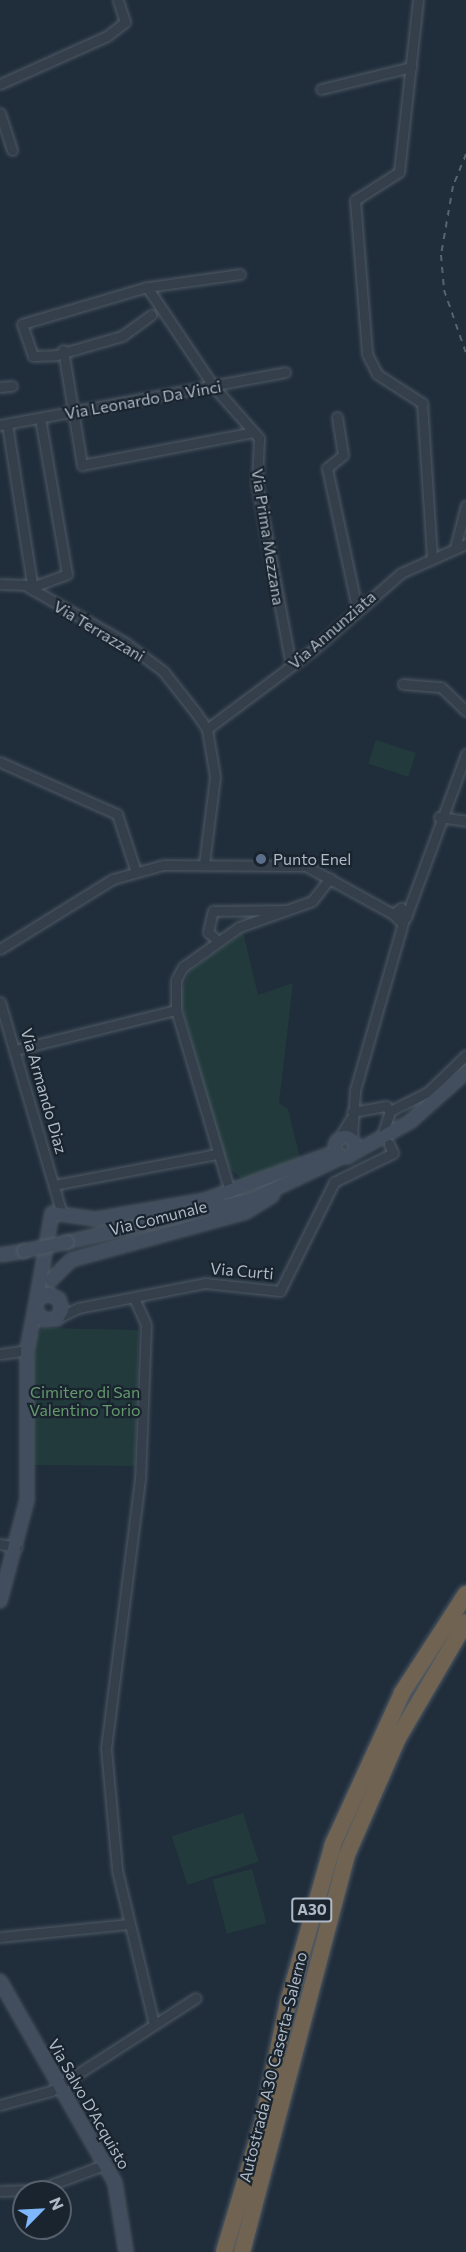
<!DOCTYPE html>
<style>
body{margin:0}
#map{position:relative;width:466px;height:2252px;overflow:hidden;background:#202d3b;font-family:Commissioner,sans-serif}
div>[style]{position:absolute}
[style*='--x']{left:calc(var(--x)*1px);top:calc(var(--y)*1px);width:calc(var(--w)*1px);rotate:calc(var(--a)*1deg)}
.green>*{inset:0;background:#223a3c;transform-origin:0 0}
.roads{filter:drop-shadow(0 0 2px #4f5a65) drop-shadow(0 0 2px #4f5a65)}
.street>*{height:9px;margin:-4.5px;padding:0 4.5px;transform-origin:4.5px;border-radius:4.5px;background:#343f4b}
.secondary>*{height:12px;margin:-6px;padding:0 6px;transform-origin:6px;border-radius:6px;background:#424e5e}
.secondary>.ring{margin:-6px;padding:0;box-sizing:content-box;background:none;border:12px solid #424e5e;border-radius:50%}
.highway>*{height:16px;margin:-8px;padding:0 8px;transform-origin:8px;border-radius:8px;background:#716351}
.rail>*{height:2px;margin-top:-1px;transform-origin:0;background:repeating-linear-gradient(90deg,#566372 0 6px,transparent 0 12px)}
.bridges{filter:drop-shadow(0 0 2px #4f5a65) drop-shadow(0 0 2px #4f5a65)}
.secondary-bridge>*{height:12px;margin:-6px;padding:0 6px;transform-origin:6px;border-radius:6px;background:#424e5e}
.dots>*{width:16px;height:16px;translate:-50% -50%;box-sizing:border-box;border:3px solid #1a242f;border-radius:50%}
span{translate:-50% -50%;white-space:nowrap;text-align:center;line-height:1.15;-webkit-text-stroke:4.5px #1a242f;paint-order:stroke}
.shield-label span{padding:2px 4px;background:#1a242f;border:2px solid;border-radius:4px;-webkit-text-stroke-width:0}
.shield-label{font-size:15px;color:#afbac7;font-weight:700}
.street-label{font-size:16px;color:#afbac7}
.poi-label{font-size:16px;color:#afbac7}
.left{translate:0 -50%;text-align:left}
.park-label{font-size:16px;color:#65996e}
.north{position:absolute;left:12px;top:2180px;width:60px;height:60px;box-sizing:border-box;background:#1a242f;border:2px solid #56606c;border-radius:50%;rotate:66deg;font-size:16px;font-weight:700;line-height:24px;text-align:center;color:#afbac7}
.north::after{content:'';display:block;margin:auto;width:21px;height:27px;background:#7fb7fc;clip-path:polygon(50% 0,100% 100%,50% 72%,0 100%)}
</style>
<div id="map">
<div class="green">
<i style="left:376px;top:740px;width:42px;height:25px;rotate:18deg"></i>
<i style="clip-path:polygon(243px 932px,258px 995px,293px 983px,279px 1103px,288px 1109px,300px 1158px,244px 1181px,226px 1165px,179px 995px,190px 971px)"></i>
<i style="clip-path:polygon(43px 1328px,139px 1330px,135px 1466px,34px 1465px,34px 1338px)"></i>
<i style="left:243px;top:1813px;width:51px;height:75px;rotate:72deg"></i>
<i style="left:252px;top:1869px;width:56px;height:41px;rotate:75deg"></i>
</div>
<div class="roads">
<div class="street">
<i style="--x:418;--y:0;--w:173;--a:96.3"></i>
<i style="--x:399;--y:172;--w:52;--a:147.5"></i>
<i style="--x:355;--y:200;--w:154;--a:85.5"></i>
<i style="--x:367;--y:354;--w:22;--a:63"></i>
<i style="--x:377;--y:374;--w:54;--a:32.8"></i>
<i style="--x:422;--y:403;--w:155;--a:86.3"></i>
<i style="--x:0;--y:84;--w:117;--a:-24.2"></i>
<i style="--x:107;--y:36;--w:23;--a:-38"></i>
<i style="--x:125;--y:22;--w:23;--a:-108"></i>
<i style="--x:321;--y:89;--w:93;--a:-13.7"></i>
<i style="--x:0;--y:113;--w:39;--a:72"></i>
<i style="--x:240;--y:274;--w:94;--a:172"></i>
<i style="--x:147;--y:287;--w:120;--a:56.2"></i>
<i style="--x:214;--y:387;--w:68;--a:48.6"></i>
<i style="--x:259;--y:438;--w:46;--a:92.5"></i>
<i style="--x:257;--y:484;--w:185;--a:79.4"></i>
<i style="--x:147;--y:287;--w:130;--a:163.5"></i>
<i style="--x:22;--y:324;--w:34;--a:71"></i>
<i style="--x:33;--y:356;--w:23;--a:-2"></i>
<i style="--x:56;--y:355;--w:69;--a:-16.1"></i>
<i style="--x:122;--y:336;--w:36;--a:-36"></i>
<i style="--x:63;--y:350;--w:117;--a:80.6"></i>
<i style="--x:82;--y:465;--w:174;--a:-10.9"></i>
<i style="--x:0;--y:387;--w:12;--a:-5"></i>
<i style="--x:337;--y:417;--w:38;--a:81"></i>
<i style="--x:343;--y:455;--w:21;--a:141"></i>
<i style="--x:327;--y:468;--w:143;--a:77.9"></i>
<i style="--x:7;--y:424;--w:168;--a:81.1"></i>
<i style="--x:0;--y:425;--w:290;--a:-10.5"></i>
<i style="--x:455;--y:548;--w:44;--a:-75.7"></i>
<i style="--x:0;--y:584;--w:25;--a:2"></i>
<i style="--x:25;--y:585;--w:118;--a:30"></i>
<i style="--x:127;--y:644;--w:45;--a:36.9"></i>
<i style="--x:163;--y:671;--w:53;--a:51.8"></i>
<i style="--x:196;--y:713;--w:19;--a:55"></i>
<i style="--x:207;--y:729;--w:49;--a:80.5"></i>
<i style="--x:215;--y:777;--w:88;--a:97.2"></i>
<i style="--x:32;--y:587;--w:37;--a:-20"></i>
<i style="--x:67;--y:574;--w:158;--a:-99.8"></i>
<i style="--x:403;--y:684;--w:38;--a:5"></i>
<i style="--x:441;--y:687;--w:35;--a:44"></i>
<i style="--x:207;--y:729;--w:134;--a:-36.8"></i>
<i style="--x:314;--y:649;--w:116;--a:-41.1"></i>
<i style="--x:401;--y:573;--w:71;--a:-24"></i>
<i style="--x:0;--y:762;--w:128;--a:24"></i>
<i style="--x:117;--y:814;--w:58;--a:71.9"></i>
<i style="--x:439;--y:817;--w:27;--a:8"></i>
<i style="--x:406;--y:914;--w:8;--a:-130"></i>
<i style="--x:401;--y:908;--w:10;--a:143"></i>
<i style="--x:393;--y:914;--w:8;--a:45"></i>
<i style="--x:399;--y:920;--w:8;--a:-23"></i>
<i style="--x:406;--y:917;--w:174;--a:-69.8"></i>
<i style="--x:218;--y:941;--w:13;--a:-138"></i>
<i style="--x:208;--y:932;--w:22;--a:-77"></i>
<i style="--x:213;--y:911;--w:73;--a:-0.8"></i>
<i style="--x:0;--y:949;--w:133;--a:-31.8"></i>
<i style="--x:113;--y:879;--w:52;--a:-15.6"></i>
<i style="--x:163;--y:865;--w:143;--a:0.4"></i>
<i style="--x:306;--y:866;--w:99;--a:28.9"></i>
<i style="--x:0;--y:1002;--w:218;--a:73.7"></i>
<i style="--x:15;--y:1050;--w:166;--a:-14"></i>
<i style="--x:390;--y:1111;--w:42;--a:-26.6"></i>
<i style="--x:428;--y:1092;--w:53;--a:-44.2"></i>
<i style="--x:352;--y:1112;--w:35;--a:-10"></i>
<i style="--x:386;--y:1106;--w:6;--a:51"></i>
<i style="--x:390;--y:1111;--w:22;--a:108"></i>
<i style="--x:340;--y:1137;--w:20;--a:-60"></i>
<i style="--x:352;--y:1139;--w:49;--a:-86.5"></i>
<i style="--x:355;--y:1090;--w:178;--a:-74"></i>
<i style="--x:54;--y:1185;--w:165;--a:-10.8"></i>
<i style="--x:230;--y:1192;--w:190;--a:-106.5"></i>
<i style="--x:176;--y:1010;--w:30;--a:-90"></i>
<i style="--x:176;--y:980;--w:15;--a:-62"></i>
<i style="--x:183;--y:967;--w:69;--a:-35.5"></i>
<i style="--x:239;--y:927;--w:77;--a:-19.6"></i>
<i style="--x:312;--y:901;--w:29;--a:-52"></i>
<i style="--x:135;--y:1300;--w:27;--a:66"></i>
<i style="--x:146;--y:1325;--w:154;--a:92.2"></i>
<i style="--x:140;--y:1479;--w:271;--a:97.2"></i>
<i style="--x:106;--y:1748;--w:122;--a:84.8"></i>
<i style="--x:117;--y:1870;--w:158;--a:76.5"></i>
<i style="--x:60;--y:1317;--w:20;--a:-27"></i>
<i style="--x:78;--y:1308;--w:129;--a:-11.1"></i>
<i style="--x:205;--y:1283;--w:75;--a:6.1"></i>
<i style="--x:280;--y:1291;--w:122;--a:-63.6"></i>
<i style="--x:334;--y:1182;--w:66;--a:-26.2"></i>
<i style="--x:393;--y:1153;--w:10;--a:-114"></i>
<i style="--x:0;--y:1354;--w:27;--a:-8"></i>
<i style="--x:0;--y:1544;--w:17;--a:10"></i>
<i style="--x:0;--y:1937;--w:130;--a:-5.8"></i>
<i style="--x:0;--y:2105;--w:53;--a:-15.4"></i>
<i style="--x:51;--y:2091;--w:172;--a:-32.7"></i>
<i style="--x:0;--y:2191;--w:37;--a:-2"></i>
<i style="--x:37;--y:2190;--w:74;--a:-20.6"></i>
</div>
<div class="secondary">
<i class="ring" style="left:335px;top:1137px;width:8px;height:8px"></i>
<i style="--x:350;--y:1155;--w:70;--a:-29.1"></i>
<i style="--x:411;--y:1121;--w:74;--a:-41.7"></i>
<i style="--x:67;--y:1242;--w:189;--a:-12.9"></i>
<i style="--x:251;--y:1200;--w:101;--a:-25.3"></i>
<i style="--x:0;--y:1255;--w:24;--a:-9"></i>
<i style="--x:51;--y:1280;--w:28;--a:-45"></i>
<i style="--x:71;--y:1260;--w:181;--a:-15.3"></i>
<i style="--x:246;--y:1212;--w:31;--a:-32"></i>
<i style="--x:39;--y:1298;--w:11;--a:-22"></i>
<i style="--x:49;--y:1294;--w:11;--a:27"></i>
<i style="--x:59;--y:1299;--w:11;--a:75"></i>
<i style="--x:62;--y:1310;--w:10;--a:119"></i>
<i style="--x:57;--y:1319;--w:14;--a:176"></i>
<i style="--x:43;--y:1320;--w:14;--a:-126"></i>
<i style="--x:35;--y:1309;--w:97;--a:-80"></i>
<i style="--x:52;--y:1213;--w:44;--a:7.8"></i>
<i style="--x:96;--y:1219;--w:111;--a:-9.9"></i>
<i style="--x:205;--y:1200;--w:130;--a:-20.2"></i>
<i style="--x:0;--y:1601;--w:105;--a:-75"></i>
<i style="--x:27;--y:1500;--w:150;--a:-90"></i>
<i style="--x:27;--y:1350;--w:42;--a:-79"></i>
<i style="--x:0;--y:1981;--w:232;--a:60.3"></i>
<i style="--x:115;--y:2183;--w:70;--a:80.9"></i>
</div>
<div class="highway">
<i style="--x:224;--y:2252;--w:137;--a:-73.4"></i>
<i style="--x:263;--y:2121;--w:122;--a:-78.1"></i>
<i style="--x:288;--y:2002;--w:164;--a:-74.1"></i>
<i style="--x:333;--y:1844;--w:166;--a:-65.4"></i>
<i style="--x:402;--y:1693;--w:118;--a:-57.1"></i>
<i style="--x:242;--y:2252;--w:408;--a:-75.2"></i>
<i style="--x:346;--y:1857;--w:130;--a:-66.4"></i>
<i style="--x:398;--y:1738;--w:134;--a:-59.6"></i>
</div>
</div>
<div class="rail">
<i style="--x:466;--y:154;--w:35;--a:112"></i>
<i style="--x:453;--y:186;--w:70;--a:99.9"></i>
<i style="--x:441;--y:255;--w:35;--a:85"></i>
<i style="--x:444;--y:290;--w:67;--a:70.8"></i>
</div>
<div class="bridges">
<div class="secondary-bridge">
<i style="--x:24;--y:1251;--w:44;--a:-11.8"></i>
</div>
</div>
<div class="dots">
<i style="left:261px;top:859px;background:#5c6f8a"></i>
</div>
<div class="shield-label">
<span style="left:312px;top:1910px">A30</span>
</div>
<div class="street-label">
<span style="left:143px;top:400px;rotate:-10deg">Via Leonardo Da Vinci</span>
<span style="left:268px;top:537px;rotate:81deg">Via Prima Mezzana</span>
<span style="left:332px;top:630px;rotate:-41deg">Via Annunziata</span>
<span style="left:99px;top:631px;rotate:31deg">Via Terrazzani</span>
<span style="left:44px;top:1091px;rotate:74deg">Via Armando Diaz</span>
<span style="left:158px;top:1218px;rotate:-14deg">Via Comunale</span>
<span style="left:242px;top:1271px;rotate:5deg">Via Curti</span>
<span style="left:273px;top:2067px;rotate:-76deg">Autostrada A30 Caserta-Salerno</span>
<span style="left:89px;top:2104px;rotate:60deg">Via Salvo D'Acquisto</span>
</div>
<div class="poi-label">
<span class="left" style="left:273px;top:859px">Punto Enel</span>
</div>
<div class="park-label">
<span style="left:85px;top:1401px">Cimitero di San<br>Valentino Torio</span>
</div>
<div class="north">N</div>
</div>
